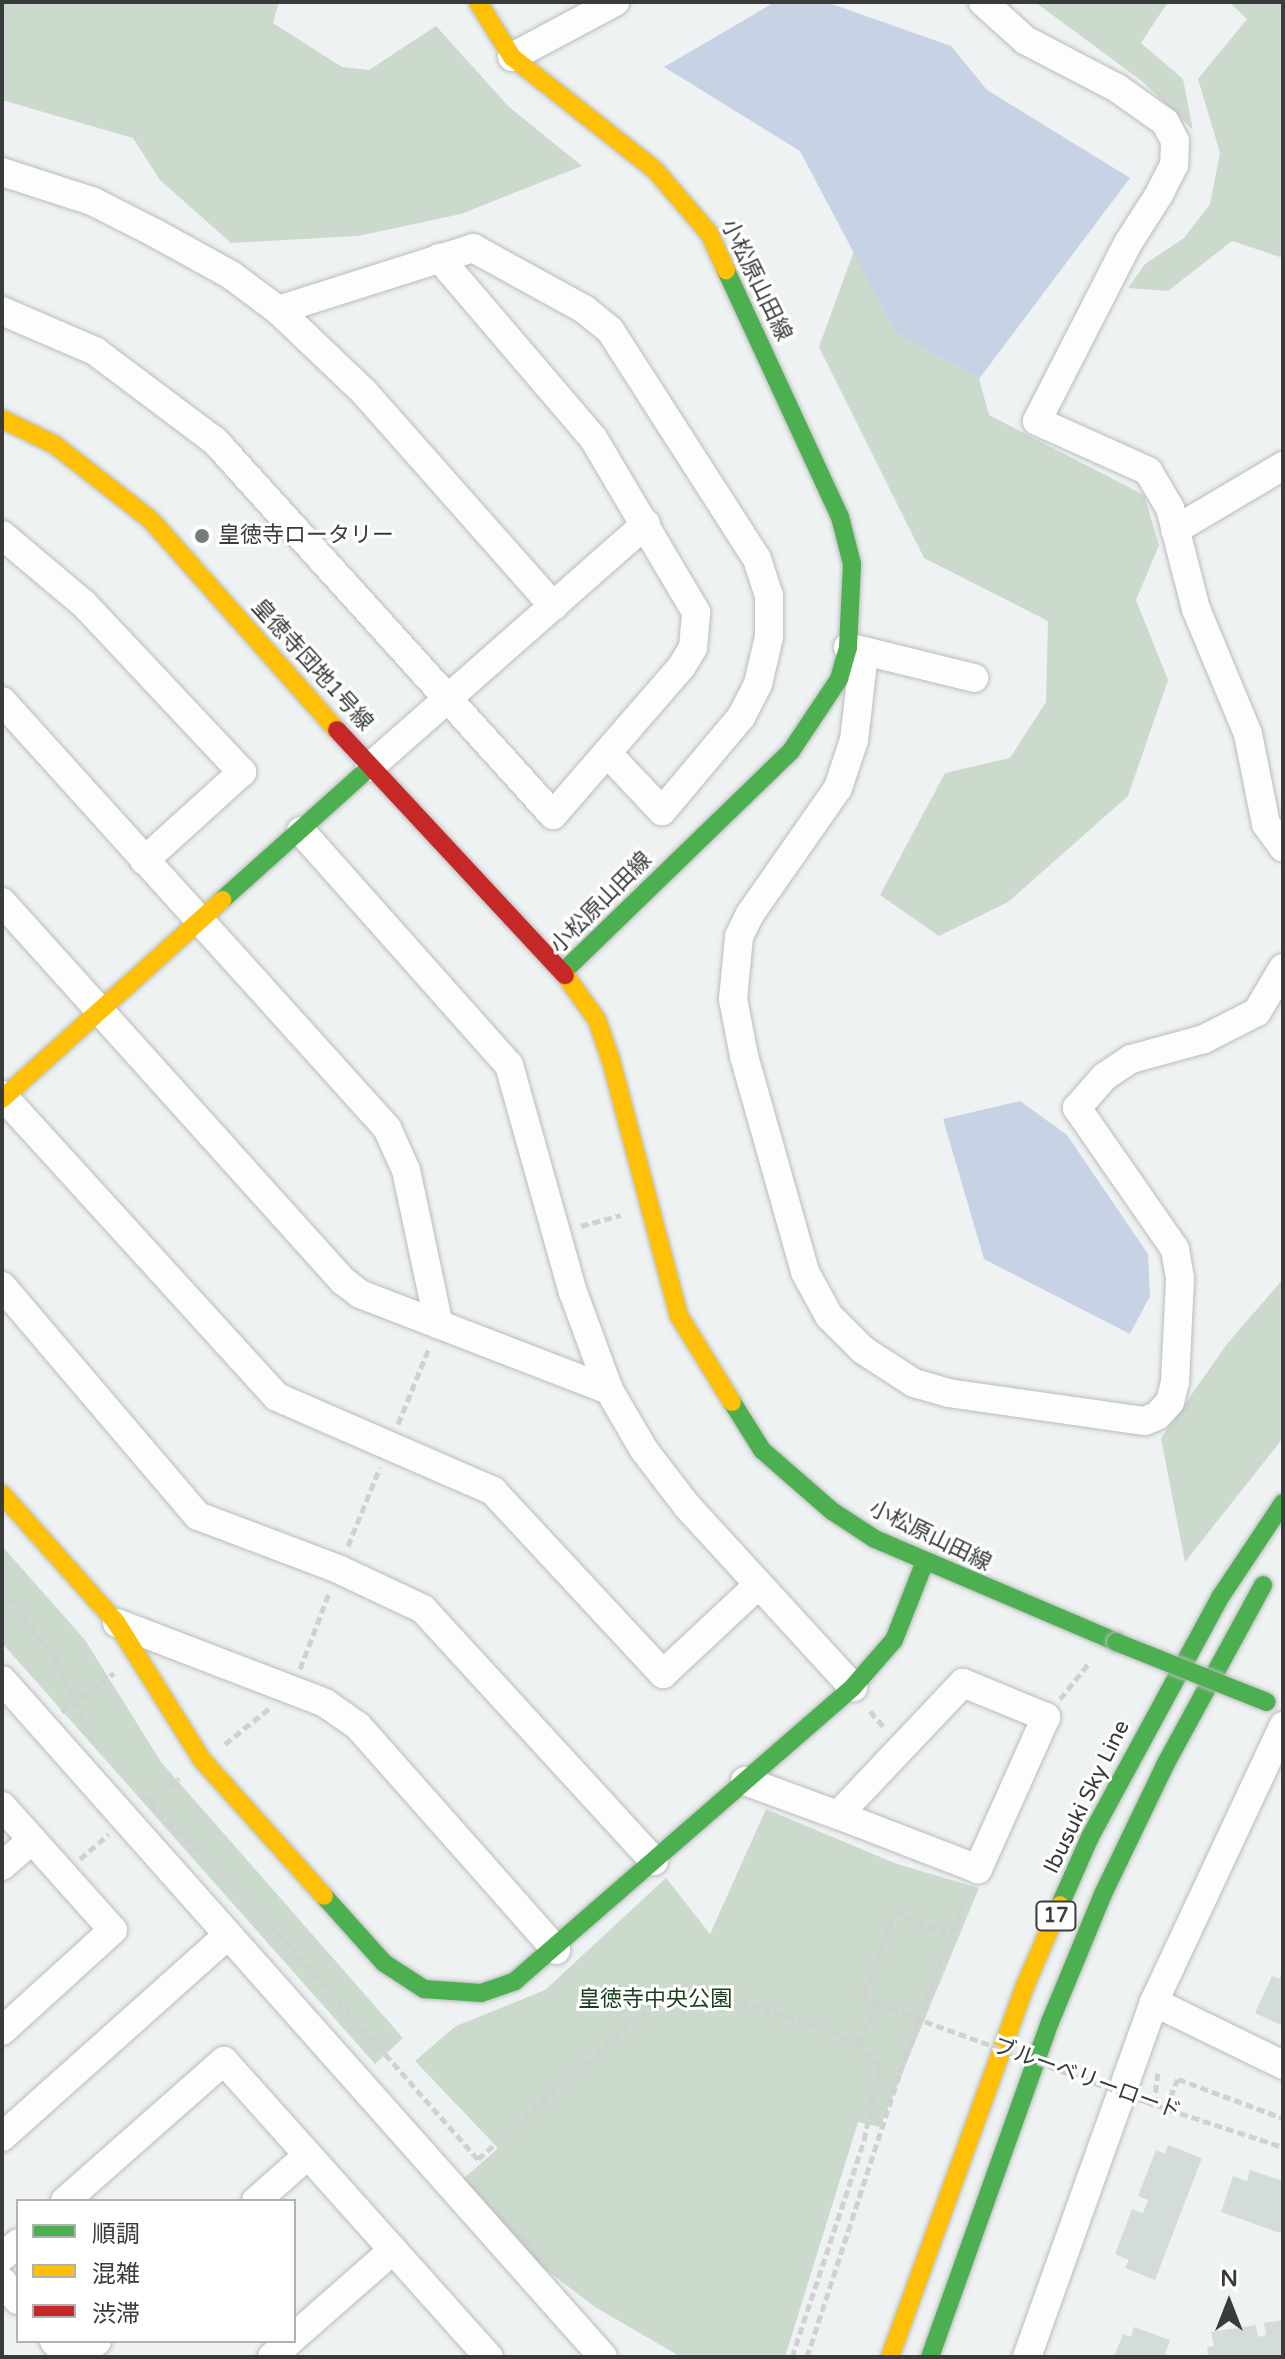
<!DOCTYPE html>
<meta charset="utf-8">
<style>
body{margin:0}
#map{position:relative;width:1285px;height:2359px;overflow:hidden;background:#eff2f2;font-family:"Varela Round","Noto Sans JP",sans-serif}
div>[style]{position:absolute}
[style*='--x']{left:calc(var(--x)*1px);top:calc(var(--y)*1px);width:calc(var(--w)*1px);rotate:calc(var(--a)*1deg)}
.green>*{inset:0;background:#ccd9cd}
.water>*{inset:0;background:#c8d2e5}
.building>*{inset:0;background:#d4dcda}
.path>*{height:5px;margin-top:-2.5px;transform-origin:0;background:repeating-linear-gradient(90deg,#d0d1d1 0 8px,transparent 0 12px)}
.roads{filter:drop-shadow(0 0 2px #babcbc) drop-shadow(0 0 2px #babcbc)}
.street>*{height:28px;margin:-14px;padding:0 14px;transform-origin:14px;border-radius:14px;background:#fdfdfd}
.fast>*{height:18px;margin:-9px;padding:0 9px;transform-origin:9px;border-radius:9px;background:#4caf50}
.slow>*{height:18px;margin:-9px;padding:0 9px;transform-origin:9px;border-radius:9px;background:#ffc107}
.jam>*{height:18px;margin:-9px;padding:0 9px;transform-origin:9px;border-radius:9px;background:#c62828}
.path-bridge>*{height:5px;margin-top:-2.5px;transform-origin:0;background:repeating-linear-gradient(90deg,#d0d1d1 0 8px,transparent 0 12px)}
.bridges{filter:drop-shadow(0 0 2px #babcbc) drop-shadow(0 0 2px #babcbc)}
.fast-bridge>*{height:18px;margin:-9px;padding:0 9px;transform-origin:9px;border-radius:9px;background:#4caf50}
.dots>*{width:22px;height:22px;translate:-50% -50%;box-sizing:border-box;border:4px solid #fff;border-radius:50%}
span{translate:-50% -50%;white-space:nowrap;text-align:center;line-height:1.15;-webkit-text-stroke:6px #fff;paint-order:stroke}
.shield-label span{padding:2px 6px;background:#fff;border:2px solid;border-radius:6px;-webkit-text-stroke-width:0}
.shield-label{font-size:20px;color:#3a3c3c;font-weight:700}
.street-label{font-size:22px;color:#3a3c3c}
.poi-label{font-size:22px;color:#3a3c3c}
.left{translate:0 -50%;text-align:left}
.park-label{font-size:22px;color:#1b3e1d}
.frame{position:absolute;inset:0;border:4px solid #3a3c3c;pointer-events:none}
.legend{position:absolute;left:16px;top:2199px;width:280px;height:144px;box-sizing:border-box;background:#fff;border:2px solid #b0b1b1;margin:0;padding:10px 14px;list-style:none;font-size:24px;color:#3a3c3c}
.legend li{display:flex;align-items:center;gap:16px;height:40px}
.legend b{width:40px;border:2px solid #b0b1b1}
.north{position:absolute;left:1189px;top:2263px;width:80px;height:80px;-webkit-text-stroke:6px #fff;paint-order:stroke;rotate:0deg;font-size:22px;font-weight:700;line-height:32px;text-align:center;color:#3a3c3c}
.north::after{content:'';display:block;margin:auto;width:28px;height:36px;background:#3a3c3c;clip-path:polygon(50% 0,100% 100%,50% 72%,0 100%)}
</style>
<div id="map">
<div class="green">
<i style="clip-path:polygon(2px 2px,279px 2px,273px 23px,342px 67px,369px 70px,436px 26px,509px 107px,582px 166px,461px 214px,358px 236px,231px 243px,160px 180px,133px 138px,2px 100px)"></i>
<i style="clip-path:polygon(1035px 2px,1168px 2px,1141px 43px,1183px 79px,1193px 130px,1143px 82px)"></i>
<i style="clip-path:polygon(1229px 2px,1283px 2px,1283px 258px,1232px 241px,1168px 291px,1128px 288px,1145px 264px,1184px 238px,1210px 204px,1220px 153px,1198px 79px,1247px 19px)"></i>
<i style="clip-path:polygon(855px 248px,896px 333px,979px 379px,989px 415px,1144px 495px,1159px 545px,1136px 600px,1168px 680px,1128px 796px,1008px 902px,939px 936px,880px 895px,945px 773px,1010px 758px,1046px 702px,1048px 621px,924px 558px,819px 347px)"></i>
<i style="clip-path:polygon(1283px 1279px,1283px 1438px,1185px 1562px,1161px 1438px,1227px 1344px)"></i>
<i style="clip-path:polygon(2px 1546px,85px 1640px,161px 1762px,403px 2038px,375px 2064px,2px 1643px)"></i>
<i style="clip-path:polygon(766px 1809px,897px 1864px,979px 1888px,880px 2127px,858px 2122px,785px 2357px,681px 2357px,595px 2307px,520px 2250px,461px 2181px,498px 2148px,415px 2061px,456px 2026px,545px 1990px,666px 1878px,710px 1934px)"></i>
</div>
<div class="water">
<i style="clip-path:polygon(775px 2px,826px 2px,951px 46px,987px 90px,1130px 178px,979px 379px,896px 333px,800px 151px,664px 67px)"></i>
<i style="clip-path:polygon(1020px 1101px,1067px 1135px,1148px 1254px,1150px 1296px,1130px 1334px,984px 1259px,943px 1119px)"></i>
</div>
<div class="building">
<i style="clip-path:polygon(1283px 1970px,1283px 2026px,1255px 2013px,1272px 1976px,1279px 1979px)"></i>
<i style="clip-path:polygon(1168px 2145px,1202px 2158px,1155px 2280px,1125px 2268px,1129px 2260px,1115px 2254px,1132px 2209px,1143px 2213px,1148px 2200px,1138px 2196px,1156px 2150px,1165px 2154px)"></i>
<i style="clip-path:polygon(1250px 2170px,1283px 2181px,1283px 2234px,1221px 2212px,1233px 2176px,1247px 2181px)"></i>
<i style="clip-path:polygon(1283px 2320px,1283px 2357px,1208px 2357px,1207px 2347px,1214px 2346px,1211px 2332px,1256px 2325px,1258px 2337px,1266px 2335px,1264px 2323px)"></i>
<i style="clip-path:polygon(1134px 2327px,1170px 2340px,1164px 2357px,1114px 2357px,1123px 2334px,1131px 2337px)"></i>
</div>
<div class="path">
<i style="--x:581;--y:1226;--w:41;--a:-15.4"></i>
<i style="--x:398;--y:1424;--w:82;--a:-67.8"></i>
<i style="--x:348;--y:1546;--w:85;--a:-67.9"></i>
<i style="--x:2;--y:1588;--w:88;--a:52.9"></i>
<i style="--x:55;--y:1658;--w:91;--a:65.4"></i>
<i style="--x:300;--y:1669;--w:81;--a:-69.1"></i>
<i style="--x:1060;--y:1699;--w:46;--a:-51.1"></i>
<i style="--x:870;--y:1711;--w:23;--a:49"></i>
<i style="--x:62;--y:1712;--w:65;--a:-36.9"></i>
<i style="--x:225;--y:1744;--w:59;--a:-38.8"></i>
<i style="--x:142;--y:1795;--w:211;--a:45.6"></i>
<i style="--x:290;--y:1946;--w:284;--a:48.6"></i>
<i style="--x:478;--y:2159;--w:228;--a:-41.4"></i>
<i style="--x:649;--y:2008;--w:24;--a:-28"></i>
<i style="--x:670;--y:1997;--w:48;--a:-4.8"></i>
<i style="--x:718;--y:1993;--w:148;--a:19.3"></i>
<i style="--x:858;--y:2042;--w:42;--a:-62.8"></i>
<i style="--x:877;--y:2005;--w:15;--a:16"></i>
<i style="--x:148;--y:1800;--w:38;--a:-35"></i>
<i style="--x:80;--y:1859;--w:38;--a:-41"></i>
<i style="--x:877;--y:2005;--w:17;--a:-140"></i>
<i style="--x:864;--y:1994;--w:88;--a:-69.3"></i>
<i style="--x:895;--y:1912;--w:59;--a:23.1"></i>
<i style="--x:1146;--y:2102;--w:144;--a:18.2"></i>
<i style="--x:1154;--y:2104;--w:31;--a:-83"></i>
<i style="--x:1166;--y:2108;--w:31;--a:-68"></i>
<i style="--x:1178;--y:2079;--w:112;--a:20.4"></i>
<i style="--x:792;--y:2357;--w:229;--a:-71.6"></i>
<i style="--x:864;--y:2140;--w:76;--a:-77.8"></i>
<i style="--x:880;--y:2066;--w:33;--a:-133"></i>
<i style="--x:807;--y:2357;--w:316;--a:-71.9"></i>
<i style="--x:905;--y:2057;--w:178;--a:-69.2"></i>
</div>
<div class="roads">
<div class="street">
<i style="--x:983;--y:2;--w:57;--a:42.1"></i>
<i style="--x:1025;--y:40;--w:104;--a:27.6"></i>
<i style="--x:1117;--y:88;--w:59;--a:35.3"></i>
<i style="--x:1165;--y:122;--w:21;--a:62"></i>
<i style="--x:1175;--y:141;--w:24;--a:92"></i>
<i style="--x:1174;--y:165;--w:31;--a:117"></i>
<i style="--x:1160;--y:193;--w:59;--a:122.6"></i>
<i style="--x:1128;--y:243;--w:200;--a:117.1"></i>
<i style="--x:1037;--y:421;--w:122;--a:24.2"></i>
<i style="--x:1148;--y:471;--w:43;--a:59.3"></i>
<i style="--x:1170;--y:508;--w:104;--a:75.6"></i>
<i style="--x:1196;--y:609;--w:135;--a:67.4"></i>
<i style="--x:1248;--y:734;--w:92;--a:78.7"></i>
<i style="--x:1266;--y:824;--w:29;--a:54"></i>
<i style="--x:512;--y:57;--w:117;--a:-28.1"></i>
<i style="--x:2;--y:172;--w:95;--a:17.9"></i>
<i style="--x:92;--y:201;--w:71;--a:26.9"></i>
<i style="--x:155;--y:233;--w:87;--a:28.9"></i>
<i style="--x:231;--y:275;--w:59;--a:36.7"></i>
<i style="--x:278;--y:310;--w:119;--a:43.6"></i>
<i style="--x:364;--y:392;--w:286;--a:48.5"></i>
<i style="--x:278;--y:310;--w:205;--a:-17.6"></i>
<i style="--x:473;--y:248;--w:127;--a:28.8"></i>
<i style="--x:584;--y:309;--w:33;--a:39"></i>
<i style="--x:610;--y:330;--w:272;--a:57.3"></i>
<i style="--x:757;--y:559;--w:38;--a:72"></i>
<i style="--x:769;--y:595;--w:42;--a:90"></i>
<i style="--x:769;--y:637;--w:48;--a:103.2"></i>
<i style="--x:758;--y:684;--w:37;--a:117"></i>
<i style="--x:741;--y:717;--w:123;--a:130"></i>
<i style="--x:662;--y:811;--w:80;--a:-133.5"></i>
<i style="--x:2;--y:311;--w:101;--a:23.3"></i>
<i style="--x:95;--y:351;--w:150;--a:36.9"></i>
<i style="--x:215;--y:441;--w:504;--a:47.89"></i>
<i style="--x:553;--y:815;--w:197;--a:-49.1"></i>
<i style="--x:682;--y:666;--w:21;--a:-59"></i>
<i style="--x:693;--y:648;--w:36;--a:-85"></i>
<i style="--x:696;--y:612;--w:202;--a:-120.6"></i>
<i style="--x:593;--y:438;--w:237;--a:-130.5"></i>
<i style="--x:1175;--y:530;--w:126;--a:-30.7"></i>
<i style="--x:2;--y:535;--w:107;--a:40.1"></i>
<i style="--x:84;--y:604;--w:231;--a:46.8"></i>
<i style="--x:242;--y:772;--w:132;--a:137.8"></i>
<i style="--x:848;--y:647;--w:130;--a:13.8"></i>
<i style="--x:864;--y:654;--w:87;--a:96.6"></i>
<i style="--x:854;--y:740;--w:51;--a:108.4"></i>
<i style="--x:838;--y:788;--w:154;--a:124.9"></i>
<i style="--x:750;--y:914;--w:25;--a:116"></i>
<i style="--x:739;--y:937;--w:62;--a:95.5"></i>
<i style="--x:733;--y:999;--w:58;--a:79.1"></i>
<i style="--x:744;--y:1056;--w:224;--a:74.2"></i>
<i style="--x:805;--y:1272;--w:50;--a:61.4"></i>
<i style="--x:829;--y:1316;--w:48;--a:45"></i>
<i style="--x:863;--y:1350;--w:61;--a:32.9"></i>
<i style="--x:914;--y:1383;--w:35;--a:16"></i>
<i style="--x:948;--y:1393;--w:199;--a:8.1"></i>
<i style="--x:1145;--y:1421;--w:13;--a:-23"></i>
<i style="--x:1157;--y:1416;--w:19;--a:-47"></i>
<i style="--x:1170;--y:1402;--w:21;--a:-76"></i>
<i style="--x:1175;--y:1382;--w:104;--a:-87.2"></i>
<i style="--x:1180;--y:1278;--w:29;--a:-100"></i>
<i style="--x:1175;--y:1249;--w:172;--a:-124.8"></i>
<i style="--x:1077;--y:1108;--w:41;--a:-48.9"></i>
<i style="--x:1104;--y:1077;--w:32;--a:-34"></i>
<i style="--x:1131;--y:1059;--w:76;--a:-15.3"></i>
<i style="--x:1204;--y:1039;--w:59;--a:-27"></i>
<i style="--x:1257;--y:1012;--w:51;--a:-59.4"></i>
<i style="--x:2;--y:701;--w:575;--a:47.96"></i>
<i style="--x:387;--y:1128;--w:46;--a:65.7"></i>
<i style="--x:406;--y:1170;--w:158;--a:78"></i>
<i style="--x:370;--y:767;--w:368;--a:-41.4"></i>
<i style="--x:301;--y:831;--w:313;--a:48.4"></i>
<i style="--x:509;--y:1065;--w:236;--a:74.3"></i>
<i style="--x:573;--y:1292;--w:104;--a:69.8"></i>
<i style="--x:609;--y:1390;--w:69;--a:59.7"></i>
<i style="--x:644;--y:1450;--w:71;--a:52.5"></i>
<i style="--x:687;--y:1506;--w:246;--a:47.5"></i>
<i style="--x:2;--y:902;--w:510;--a:48.02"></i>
<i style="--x:343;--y:1281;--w:21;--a:37"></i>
<i style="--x:360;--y:1294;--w:267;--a:21.1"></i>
<i style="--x:2;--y:1095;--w:408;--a:47.7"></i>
<i style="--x:277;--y:1397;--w:236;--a:23.5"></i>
<i style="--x:493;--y:1491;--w:250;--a:47.1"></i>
<i style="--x:663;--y:1674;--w:130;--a:-43.1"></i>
<i style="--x:2;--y:1286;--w:302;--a:49.6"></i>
<i style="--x:198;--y:1516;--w:150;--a:20.7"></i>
<i style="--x:338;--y:1569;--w:94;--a:25.2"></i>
<i style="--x:423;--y:1609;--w:342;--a:47.5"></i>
<i style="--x:117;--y:1623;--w:223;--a:21"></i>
<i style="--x:325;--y:1703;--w:40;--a:34.9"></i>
<i style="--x:358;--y:1726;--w:299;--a:48.5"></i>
<i style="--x:2;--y:1680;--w:905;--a:48.4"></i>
<i style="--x:745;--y:1781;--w:99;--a:20.1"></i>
<i style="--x:838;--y:1815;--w:182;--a:-46.6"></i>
<i style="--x:963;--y:1683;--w:90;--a:22.3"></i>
<i style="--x:1046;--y:1717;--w:167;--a:114.1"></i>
<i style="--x:978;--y:1869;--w:150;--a:-158.9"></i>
<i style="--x:2;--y:1806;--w:166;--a:48.2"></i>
<i style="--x:113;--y:1930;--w:150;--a:137.7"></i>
<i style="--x:2;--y:1866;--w:40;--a:-41"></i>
<i style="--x:1154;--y:2002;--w:144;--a:26"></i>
<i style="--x:2;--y:2137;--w:302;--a:-41.8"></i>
<i style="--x:65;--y:2201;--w:212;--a:-41.4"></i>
<i style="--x:224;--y:2061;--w:397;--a:48.2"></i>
<i style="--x:256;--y:2201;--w:69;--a:-41.5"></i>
<i style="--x:2;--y:2257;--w:21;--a:-41"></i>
<i style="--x:2;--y:2281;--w:25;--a:50"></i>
<i style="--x:294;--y:2337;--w:132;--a:-41.3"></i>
<i style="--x:54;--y:2341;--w:21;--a:49"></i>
<i style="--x:78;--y:2357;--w:25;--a:-40"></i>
<i style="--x:272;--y:2357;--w:24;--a:-42"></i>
<i style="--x:1027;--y:2357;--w:377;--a:-70.3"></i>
<i style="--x:1154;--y:2002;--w:305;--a:-64.9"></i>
</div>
<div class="fast">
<i style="--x:222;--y:900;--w:199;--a:-41.9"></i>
<i style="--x:563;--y:972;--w:318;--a:-44.1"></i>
<i style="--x:791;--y:751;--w:87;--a:-56.3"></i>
<i style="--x:839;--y:679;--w:33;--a:-74"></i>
<i style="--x:848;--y:647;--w:83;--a:-87.2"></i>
<i style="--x:852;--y:564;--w:49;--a:-104.3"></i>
<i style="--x:840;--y:517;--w:272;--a:-114.8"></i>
<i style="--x:732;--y:1402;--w:57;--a:58"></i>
<i style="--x:762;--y:1450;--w:93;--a:41.1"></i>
<i style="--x:832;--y:1511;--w:51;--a:33.1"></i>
<i style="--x:875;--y:1539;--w:262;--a:23.1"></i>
<i style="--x:324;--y:1896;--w:90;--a:48.2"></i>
<i style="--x:384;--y:1963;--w:48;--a:33"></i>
<i style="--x:424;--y:1989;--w:57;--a:4"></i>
<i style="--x:481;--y:1993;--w:36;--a:-19"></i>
<i style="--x:515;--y:1981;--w:448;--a:-41"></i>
<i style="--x:853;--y:1687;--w:62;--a:-48.9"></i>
<i style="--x:894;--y:1640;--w:82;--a:-68.5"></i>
<i style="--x:1060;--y:1905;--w:74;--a:-66.2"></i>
<i style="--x:1090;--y:1837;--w:274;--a:-61.5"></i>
<i style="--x:1221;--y:1596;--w:112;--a:-56.3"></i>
<i style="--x:930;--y:2357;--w:356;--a:-70.3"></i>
<i style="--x:1050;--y:2022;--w:139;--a:-67.5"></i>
<i style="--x:1103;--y:1894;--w:143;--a:-64.3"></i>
<i style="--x:1165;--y:1765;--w:205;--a:-61.4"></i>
</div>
<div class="slow">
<i style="--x:478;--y:2;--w:65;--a:58.3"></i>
<i style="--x:512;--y:57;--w:182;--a:38.3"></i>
<i style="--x:655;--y:170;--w:83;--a:49.4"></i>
<i style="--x:709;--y:233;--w:41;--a:65.3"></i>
<i style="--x:2;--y:419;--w:59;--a:26.1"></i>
<i style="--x:55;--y:445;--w:122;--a:38"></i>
<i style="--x:151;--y:520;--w:281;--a:48.5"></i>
<i style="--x:565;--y:975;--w:55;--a:54.6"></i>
<i style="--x:597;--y:1020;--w:39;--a:71"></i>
<i style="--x:610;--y:1057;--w:268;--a:75.1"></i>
<i style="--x:679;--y:1316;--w:101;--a:58.4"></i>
<i style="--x:2;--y:1099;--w:297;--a:-42.1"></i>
<i style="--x:2;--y:1494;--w:171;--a:48.3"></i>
<i style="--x:116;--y:1622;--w:164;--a:58"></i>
<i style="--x:203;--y:1761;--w:181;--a:48.1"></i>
<i style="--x:890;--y:2357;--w:395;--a:-70"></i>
<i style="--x:1025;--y:1986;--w:88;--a:-66.6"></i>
</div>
<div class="jam">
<i style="--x:337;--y:730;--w:335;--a:47.1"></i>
</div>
</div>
<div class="path-bridge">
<i style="--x:891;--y:2009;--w:271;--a:20"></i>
</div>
<div class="bridges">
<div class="fast-bridge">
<i style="--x:1116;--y:1642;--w:162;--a:21.7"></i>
</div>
</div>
<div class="dots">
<i style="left:202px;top:536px;background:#797c7c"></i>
</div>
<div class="shield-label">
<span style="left:1056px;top:1916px">17</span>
</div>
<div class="street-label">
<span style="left:756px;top:280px;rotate:64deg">小松原山田線</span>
<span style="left:312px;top:665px;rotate:48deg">皇徳寺団地1号線</span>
<span style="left:601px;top:903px;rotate:-45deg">小松原山田線</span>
<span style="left:930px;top:1536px;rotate:26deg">小松原山田線</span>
<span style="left:1087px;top:1797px;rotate:-64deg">Ibusuki Sky Line</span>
<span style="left:1087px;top:2079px;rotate:20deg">ブルーベリーロード</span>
</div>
<div class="poi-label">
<span class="left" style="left:218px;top:536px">皇徳寺ロータリー</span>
</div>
<div class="park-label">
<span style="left:655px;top:2000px">皇徳寺中央公園</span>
</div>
<div class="frame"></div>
<ul class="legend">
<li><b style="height:10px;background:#4caf50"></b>順調</li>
<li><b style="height:10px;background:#ffc107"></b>混雑</li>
<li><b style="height:10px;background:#c62828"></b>渋滞</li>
</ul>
<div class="north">N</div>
</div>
